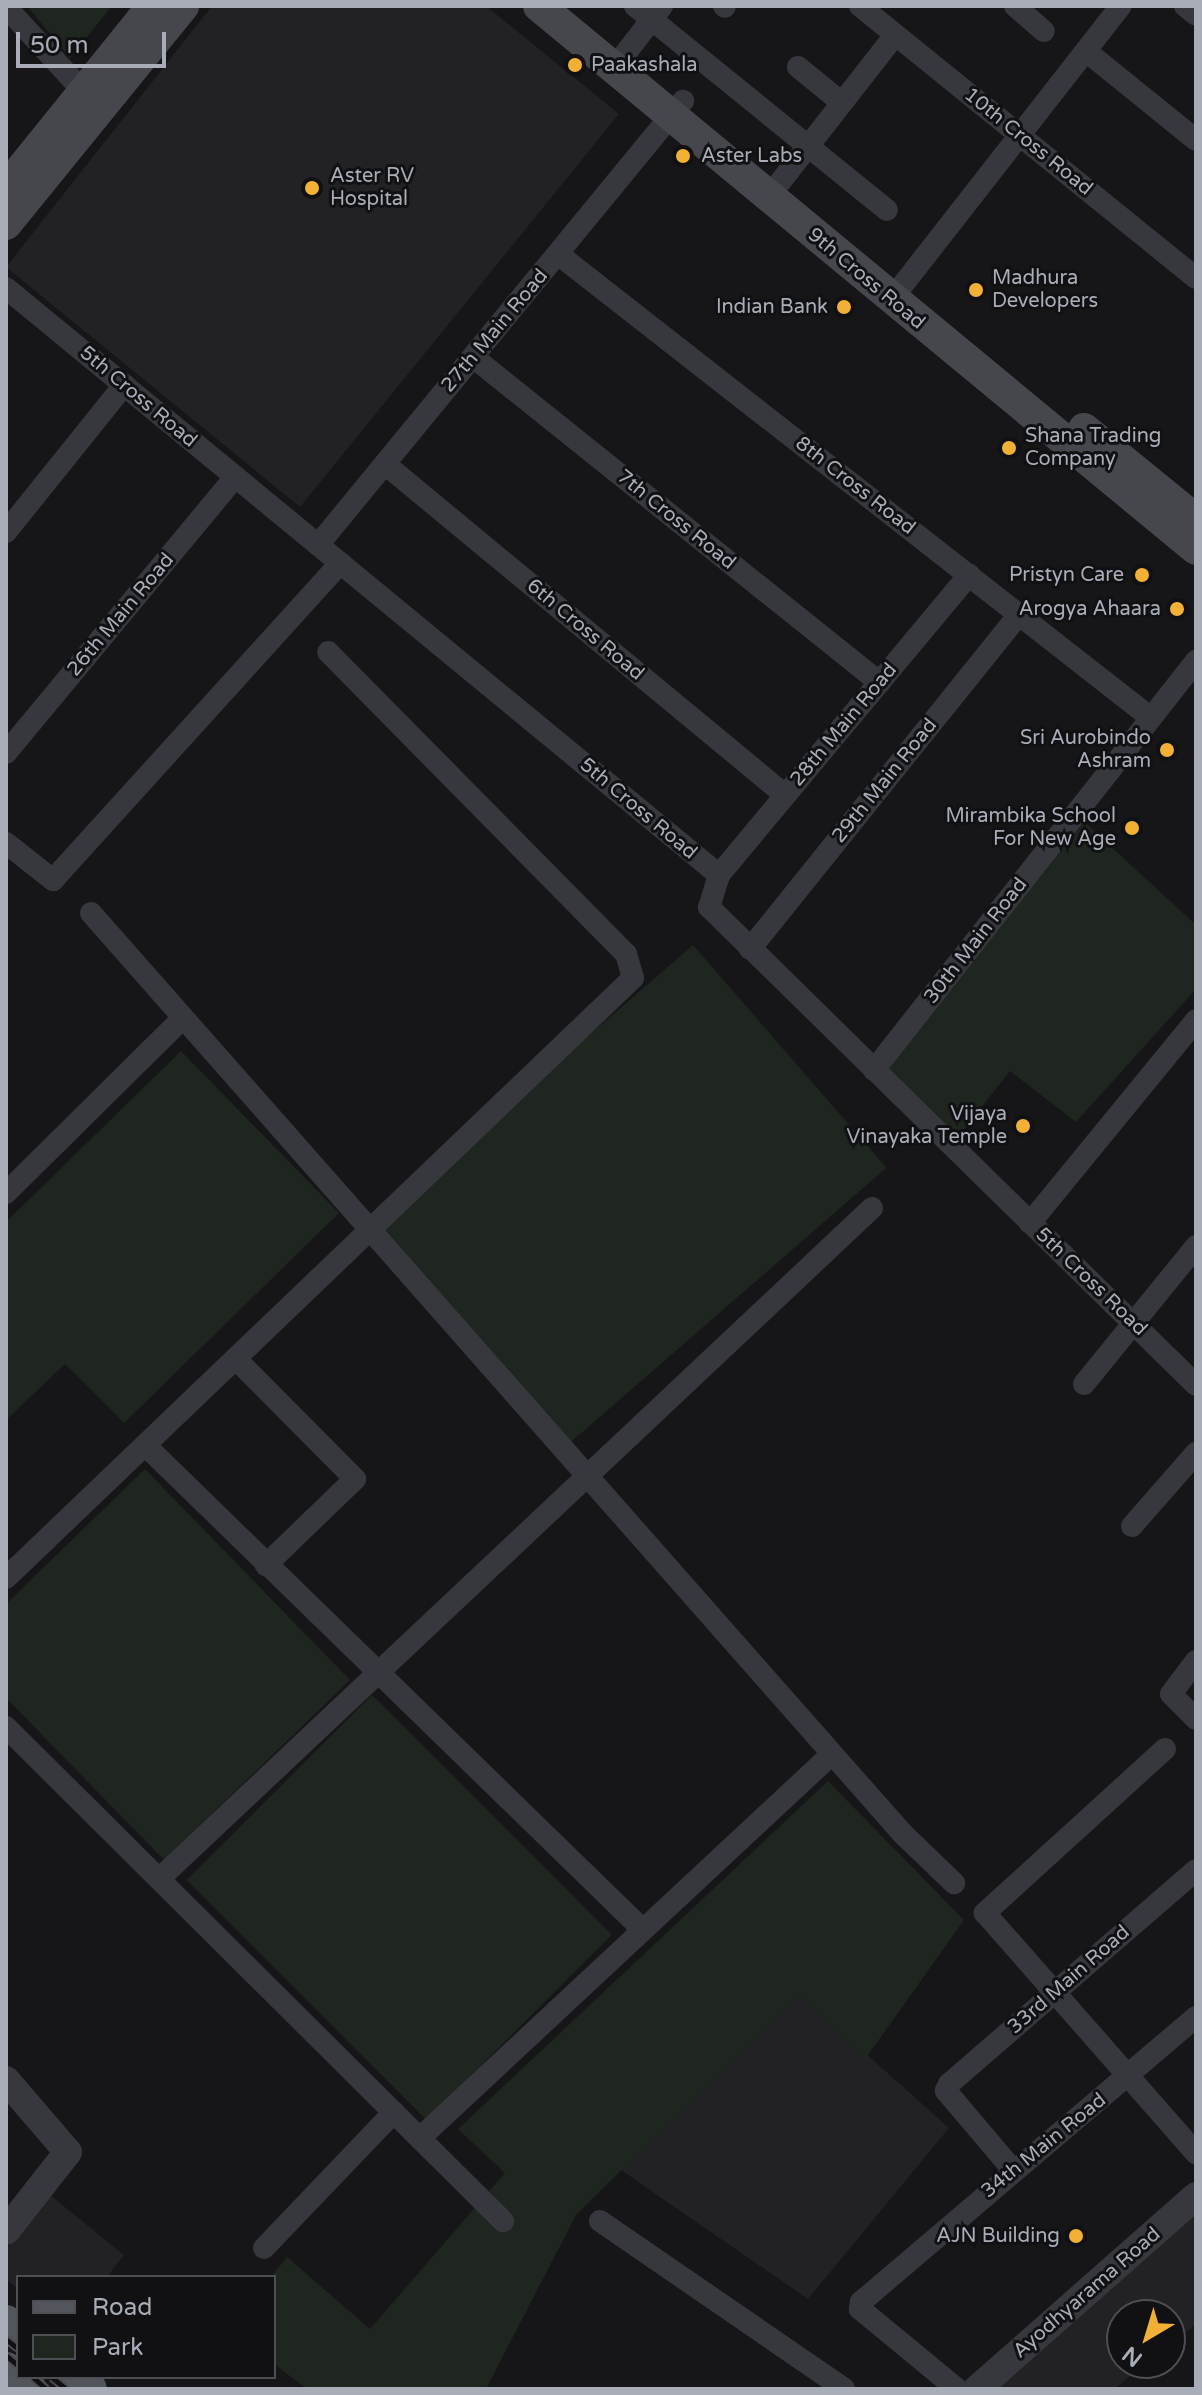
<!DOCTYPE html>
<style>
body{margin:0}
#map{position:relative;width:1202px;height:2395px;overflow:hidden;background:#161618;font-family:"Varela Round",sans-serif}
div>[style]{position:absolute}
[style*='--x']{left:calc(var(--x)*1px);top:calc(var(--y)*1px);width:calc(var(--w)*1px);rotate:calc(var(--a)*1deg)}
.built>*{inset:0;background:#222225}
.green>*{inset:0;background:#1e261f;transform-origin:0 0}
.minor>*{height:22px;margin:-11px;padding:0 11px;transform-origin:11px;border-radius:11px;background:#37383d}
.tertiary>*{height:28px;margin:-14px;padding:0 14px;transform-origin:14px;border-radius:14px;background:#37383d}
.secondary>*{height:32px;margin:-16px;padding:0 16px;transform-origin:16px;border-radius:16px;background:#45474d}
.primary>*{height:34px;margin:-17px;padding:0 17px;transform-origin:17px;border-radius:17px;background:#53555c}
.rail>*{height:9px;margin-top:-4.5px;transform-origin:0;background:repeating-linear-gradient(90deg,#111113 0 18px,#4a4c52 0 36px);box-sizing:border-box;border-block:2px solid #4a4c52}
.dots>*{width:22px;height:22px;translate:-50% -50%;box-sizing:border-box;border:4px solid #111113;border-radius:50%}
span{translate:-50% -50%;white-space:nowrap;text-align:center;line-height:1.15;-webkit-text-stroke:6px #111113;paint-order:stroke}
.poi-label{font-size:20px;color:#a8adb8}
.left{translate:0 -50%;text-align:left}
.right{translate:-100% -50%;text-align:right}
.street-label{font-size:20px;color:#a8adb8}
.frame{position:absolute;inset:0;border:8px solid #a8adb8;pointer-events:none}
.legend{position:absolute;left:16px;top:2275px;width:260px;height:104px;box-sizing:border-box;background:#111113;border:2px solid #4d4f55;margin:0;padding:10px 14px;list-style:none;font-size:24px;color:#a8adb8}
.legend li{display:flex;align-items:center;gap:16px;height:40px}
.legend b{width:40px;border:2px solid #4d4f55}
.north{position:absolute;left:1106px;top:2299px;width:80px;height:80px;box-sizing:border-box;background:#111113;border:2px solid #4d4f55;border-radius:50%;rotate:218deg;font-size:22px;font-weight:700;line-height:32px;text-align:center;color:#a8adb8}
.north::after{content:'';display:block;margin:auto;width:28px;height:36px;background:#f2b134;clip-path:polygon(50% 0,100% 100%,50% 72%,0 100%)}
.scale{position:absolute;left:16px;top:32px;width:150px;height:36px;box-sizing:border-box;border:4px solid #a8adb8;border-top:0;padding-left:10px;font-size:24px;line-height:28px;white-space:nowrap;color:#a8adb8;-webkit-text-stroke:6px #111113;paint-order:stroke}
</style>
<div id="map">
<div class="built">
<i style="clip-path:polygon(212px 6px,486px 6px,619px 114px,300px 507px,6px 267px)"></i>
<i style="clip-path:polygon(799px 1994px,949px 2128px,808px 2299px,621px 2170px)"></i>
<i style="clip-path:polygon(50px 2195px,124px 2255px,107px 2277px,18px 2277px,18px 2289px,6px 2280px,6px 2249px)"></i>
<i style="clip-path:polygon(1196px 2206px,1196px 2324px,1170px 2345px,1170px 2315px,1122px 2315px,1122px 2363px,1147px 2363px,1114px 2389px,984px 2389px)"></i>
</div>
<div class="green">
<i style="clip-path:polygon(27px 6px,112px 6px,70px 58px)"></i>
<i style="clip-path:polygon(1081px 819px,1196px 925px,1196px 989px,1076px 1122px,1010px 1071px,958px 1137px,886px 1066px)"></i>
<i style="left:693px;top:945px;width:295px;height:427px;rotate:49deg"></i>
<i style="clip-path:polygon(181px 1051px,339px 1213px,124px 1423px,65px 1364px,6px 1420px,6px 1222px)"></i>
<i style="clip-path:polygon(145px 1469px,350px 1680px,164px 1860px,6px 1698px,6px 1604px)"></i>
<i style="left:372px;top:1695px;width:339px;height:262px;rotate:45deg"></i>
<i style="clip-path:polygon(828px 1781px,964px 1920px,866px 2058px,799px 1995px,576px 2215px,486px 2389px,307px 2389px,274px 2364px,271px 2277px,287px 2257px,370px 2329px,505px 2173px,458px 2129px)"></i>
</div>
<div class="minor">
<i style="--x:635;--y:6;--w:324;--a:39"></i>
<i style="--x:724;--y:6;--w:1;--a:45"></i>
<i style="--x:860;--y:6;--w:432;--a:39"></i>
<i style="--x:1015;--y:6;--w:38;--a:41"></i>
<i style="--x:1185;--y:6;--w:14;--a:39"></i>
<i style="--x:6;--y:7;--w:115;--a:47.5"></i>
<i style="--x:1086;--y:51;--w:141;--a:39"></i>
<i style="--x:625;--y:54;--w:61;--a:-52.4"></i>
<i style="--x:798;--y:67;--w:55;--a:39.1"></i>
<i style="--x:781;--y:181;--w:185;--a:-52"></i>
<i style="--x:558;--y:254;--w:753;--a:38.04"></i>
<i style="--x:6;--y:288;--w:924;--a:39.46"></i>
<i style="--x:719;--y:875;--w:34;--a:107"></i>
<i style="--x:709;--y:907;--w:682;--a:44.47"></i>
<i style="--x:891;--y:300;--w:373;--a:-52"></i>
<i style="--x:473;--y:357;--w:521;--a:38.69"></i>
<i style="--x:385;--y:464;--w:519;--a:39.61"></i>
<i style="--x:6;--y:532;--w:189;--a:-51.2"></i>
<i style="--x:318;--y:545;--w:575;--a:-50.58"></i>
<i style="--x:6;--y:753;--w:359;--a:-50.3"></i>
<i style="--x:6;--y:843;--w:60;--a:38.2"></i>
<i style="--x:53;--y:880;--w:428;--a:-47.8"></i>
<i style="--x:719;--y:875;--w:391;--a:-50.2"></i>
<i style="--x:91;--y:913;--w:1228;--a:48.6"></i>
<i style="--x:903;--y:1834;--w:71;--a:43.9"></i>
<i style="--x:750;--y:949;--w:430;--a:-51.2"></i>
<i style="--x:874;--y:1070;--w:521;--a:-51.79"></i>
<i style="--x:6;--y:1193;--w:249;--a:-44.7"></i>
<i style="--x:1030;--y:1223;--w:262;--a:-50.7"></i>
<i style="--x:236;--y:1359;--w:169;--a:45.2"></i>
<i style="--x:355;--y:1479;--w:124;--a:136"></i>
<i style="--x:1084;--y:1384;--w:178;--a:-50.9"></i>
<i style="--x:145;--y:1445;--w:695;--a:44.24"></i>
<i style="--x:1132;--y:1526;--w:97;--a:-48.8"></i>
<i style="--x:6;--y:1578;--w:868;--a:-43.74"></i>
<i style="--x:633;--y:978;--w:25;--a:-106"></i>
<i style="--x:626;--y:954;--w:424;--a:-134.6"></i>
<i style="--x:1196;--y:1661;--w:41;--a:127.1"></i>
<i style="--x:1171;--y:1694;--w:35;--a:45"></i>
<i style="--x:6;--y:1727;--w:701;--a:44.83"></i>
<i style="--x:1165;--y:1749;--w:244;--a:137.7"></i>
<i style="--x:985;--y:1913;--w:320;--a:48.7"></i>
<i style="--x:159;--y:1879;--w:979;--a:-43.26"></i>
<i style="--x:420;--y:2138;--w:563;--a:-42.99"></i>
<i style="--x:1013;--y:2170;--w:104;--a:-130.3"></i>
<i style="--x:946;--y:2091;--w:8;--a:-67"></i>
<i style="--x:949;--y:2084;--w:327;--a:-40.9"></i>
<i style="--x:600;--y:2221;--w:296;--a:34.5"></i>
<i style="--x:264;--y:2248;--w:188;--a:-46.3"></i>
<i style="--x:957;--y:2389;--w:126;--a:-140.5"></i>
<i style="--x:860;--y:2309;--w:7;--a:-82"></i>
<i style="--x:861;--y:2302;--w:440;--a:-40.4"></i>
</div>
<div class="tertiary">
<i style="--x:6;--y:2080;--w:95;--a:49.3"></i>
<i style="--x:68;--y:2152;--w:100;--a:128.1"></i>
<i style="--x:977;--y:2389;--w:292;--a:-41.4"></i>
</div>
<div class="secondary">
<i style="--x:539;--y:6;--w:852;--a:39.57"></i>
<i style="--x:6;--y:188;--w:234;--a:-51.1"></i>
<i style="--x:6;--y:224;--w:281;--a:-50.9"></i>
<i style="--x:1084;--y:429;--w:144;--a:39.1"></i>
</div>
<div class="primary">
<i style="--x:6;--y:2322;--w:15;--a:37"></i>
<i style="--x:6;--y:2369;--w:31;--a:40"></i>
<i style="--x:75;--y:2377;--w:19;--a:39"></i>
</div>
<div class="rail">
<i style="--x:6;--y:2339;--w:15;--a:37"></i>
<i style="--x:6;--y:2355;--w:16;--a:40"></i>
<i style="--x:33;--y:2377;--w:18;--a:41"></i>
<i style="--x:52;--y:2377;--w:19;--a:39"></i>
</div>
<div class="dots">
<i style="left:575px;top:65px;background:#f2b134"></i>
<i style="left:683px;top:156px;background:#f2b134"></i>
<i style="left:312px;top:188px;background:#f2b134"></i>
<i style="left:976px;top:290px;background:#f2b134"></i>
<i style="left:844px;top:307px;background:#f2b134"></i>
<i style="left:1009px;top:448px;background:#f2b134"></i>
<i style="left:1142px;top:575px;background:#f2b134"></i>
<i style="left:1177px;top:609px;background:#f2b134"></i>
<i style="left:1167px;top:750px;background:#f2b134"></i>
<i style="left:1132px;top:828px;background:#f2b134"></i>
<i style="left:1023px;top:1126px;background:#f2b134"></i>
<i style="left:1076px;top:2236px;background:#f2b134"></i>
</div>
<div class="poi-label">
<span class="left" style="left:591px;top:65px">Paakashala</span>
<span class="left" style="left:701px;top:156px">Aster Labs</span>
<span class="left" style="left:330px;top:188px">Aster RV<br>Hospital</span>
<span class="left" style="left:992px;top:290px">Madhura<br>Developers</span>
<span class="right" style="left:828px;top:307px">Indian Bank</span>
<span class="left" style="left:1025px;top:448px">Shana Trading<br>Company</span>
<span class="right" style="left:1124px;top:575px">Pristyn Care</span>
<span class="right" style="left:1161px;top:609px">Arogya Ahaara</span>
<span class="right" style="left:1151px;top:750px">Sri Aurobindo<br>Ashram</span>
<span class="right" style="left:1116px;top:828px">Mirambika School<br>For New Age</span>
<span class="right" style="left:1007px;top:1126px">Vijaya<br>Vinayaka Temple</span>
<span class="right" style="left:1060px;top:2236px">AJN Building</span>
</div>
<div class="street-label">
<span style="left:1028px;top:142px;rotate:39deg">10th Cross Road</span>
<span style="left:866px;top:279px;rotate:40deg">9th Cross Road</span>
<span style="left:495px;top:331px;rotate:-50deg">27th Main Road</span>
<span style="left:138px;top:397px;rotate:40deg">5th Cross Road</span>
<span style="left:855px;top:486px;rotate:38deg">8th Cross Road</span>
<span style="left:676px;top:520px;rotate:39deg">7th Cross Road</span>
<span style="left:121px;top:615px;rotate:-50deg">26th Main Road</span>
<span style="left:585px;top:630px;rotate:40deg">6th Cross Road</span>
<span style="left:844px;top:725px;rotate:-50deg">28th Main Road</span>
<span style="left:885px;top:781px;rotate:-51deg">29th Main Road</span>
<span style="left:638px;top:809px;rotate:40deg">5th Cross Road</span>
<span style="left:976px;top:941px;rotate:-52deg">30th Main Road</span>
<span style="left:1091px;top:1282px;rotate:44deg">5th Cross Road</span>
<span style="left:1069px;top:1980px;rotate:-41deg">33rd Main Road</span>
<span style="left:1044px;top:2146px;rotate:-39deg">34th Main Road</span>
<span style="left:1087px;top:2293px;rotate:-41deg">Ayodhyarama Road</span>
</div>
<div class="frame"></div>
<ul class="legend">
<li><b style="height:10px;background:#53555c"></b>Road</li>
<li><b style="height:22px;background:#1e261f"></b>Park</li>
</ul>
<div class="north">N</div>
<div class="scale">50 m</div>
</div>
